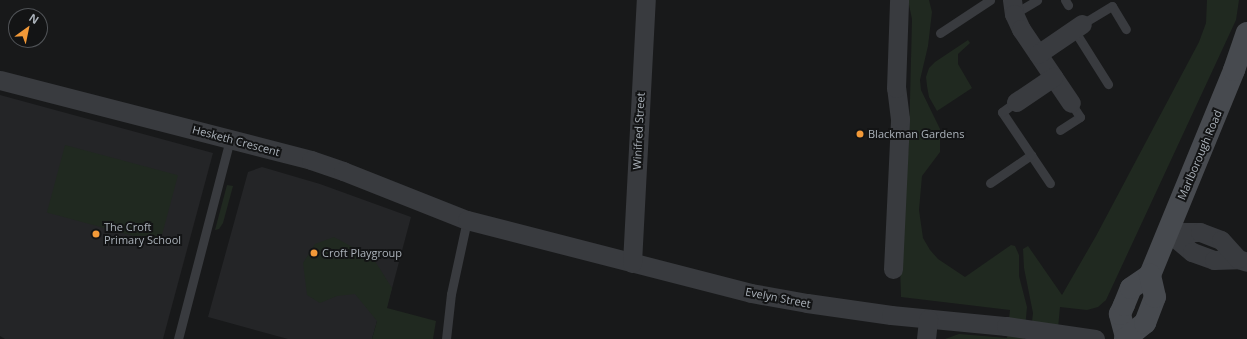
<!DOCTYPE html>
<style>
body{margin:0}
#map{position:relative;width:1247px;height:339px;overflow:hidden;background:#18191a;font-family:"Open Sans",sans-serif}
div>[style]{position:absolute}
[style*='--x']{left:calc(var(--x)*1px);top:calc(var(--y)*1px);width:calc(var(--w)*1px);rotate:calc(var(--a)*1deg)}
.built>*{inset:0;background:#242527}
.green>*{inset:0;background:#202920;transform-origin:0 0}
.lane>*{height:9px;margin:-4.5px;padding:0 4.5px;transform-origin:4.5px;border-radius:4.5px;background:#393b3f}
.street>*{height:19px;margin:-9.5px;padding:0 9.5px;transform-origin:9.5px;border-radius:9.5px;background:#393b3f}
.secondary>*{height:22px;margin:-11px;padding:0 11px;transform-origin:11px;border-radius:11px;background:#474a4f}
.dots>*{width:11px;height:11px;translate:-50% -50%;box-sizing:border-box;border:2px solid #131415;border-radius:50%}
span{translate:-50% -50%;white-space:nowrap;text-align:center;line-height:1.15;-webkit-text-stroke:4px #131415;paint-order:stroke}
.street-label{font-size:11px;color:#abb2ba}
.poi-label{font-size:11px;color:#abb2ba}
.left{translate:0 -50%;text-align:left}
.north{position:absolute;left:8px;top:8px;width:40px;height:40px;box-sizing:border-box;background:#131415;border:1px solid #505357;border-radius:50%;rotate:33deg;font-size:11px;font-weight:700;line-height:16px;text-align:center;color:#abb2ba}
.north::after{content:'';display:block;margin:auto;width:14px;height:18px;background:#f29938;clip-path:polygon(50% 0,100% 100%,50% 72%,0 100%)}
</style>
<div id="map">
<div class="built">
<i style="clip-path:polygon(0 95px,213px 153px,163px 339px,5px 339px,0 336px)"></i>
<i style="clip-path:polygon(262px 167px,320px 184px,411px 217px,387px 307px,377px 321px,372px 339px,288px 339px,208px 317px,248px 172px)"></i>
</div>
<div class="green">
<i style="clip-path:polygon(908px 0,929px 0,932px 12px,928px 46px,920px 80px,921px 90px,940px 129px,940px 152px,922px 176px,919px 210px,923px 238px,930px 250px,938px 259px,965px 277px,1011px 245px,1015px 246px,1019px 255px,1019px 276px,1027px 307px,1024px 339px,945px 339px,959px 334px,1007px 338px,1010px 310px,901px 297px,900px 266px,909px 140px,912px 19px)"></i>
<i style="clip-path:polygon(1207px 0,1239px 0,1236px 20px,1106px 300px,1098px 307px,1087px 310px,1060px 307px,1057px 339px,1030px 339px,1033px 313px,1024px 268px,1023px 249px,1028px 246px,1062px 295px,1096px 236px,1199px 42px,1206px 23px)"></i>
<i style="clip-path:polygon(968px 40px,970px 43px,958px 54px,958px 64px,972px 88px,937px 111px,929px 97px,927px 86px,926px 77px,929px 68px,935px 62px)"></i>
<i style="left:65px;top:145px;width:117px;height:70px;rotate:15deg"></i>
<i style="clip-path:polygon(227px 185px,233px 186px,223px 223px,219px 229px,215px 230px)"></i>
<i style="clip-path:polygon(334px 237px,373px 258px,392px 288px,387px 308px,436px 321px,433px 339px,372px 339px,377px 321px,355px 294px,337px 296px,320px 303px,307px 295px,303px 263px,315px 244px)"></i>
</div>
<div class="lane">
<i style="--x:1065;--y:0;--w:6;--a:59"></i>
<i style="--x:1014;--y:14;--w:27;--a:-31"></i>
<i style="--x:1082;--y:24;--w:35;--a:-31"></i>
<i style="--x:1112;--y:6;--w:27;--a:59"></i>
<i style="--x:1074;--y:30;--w:64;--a:57.8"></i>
<i style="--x:940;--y:33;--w:60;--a:-33.4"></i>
<i style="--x:1060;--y:130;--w:24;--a:-33"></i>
<i style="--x:1080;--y:117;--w:17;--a:-123"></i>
<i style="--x:1031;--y:155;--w:34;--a:56"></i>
<i style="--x:990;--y:183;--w:50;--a:-34.3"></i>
<i style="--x:1031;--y:155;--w:52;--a:-124"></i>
<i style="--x:1002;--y:112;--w:17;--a:-36"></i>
<i style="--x:178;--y:339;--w:207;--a:-75.4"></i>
<i style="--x:446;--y:339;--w:45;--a:-83.7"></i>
<i style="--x:451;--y:294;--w:76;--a:-77.8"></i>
</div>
<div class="street">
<i style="--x:1012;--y:0;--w:14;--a:82"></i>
<i style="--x:1014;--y:14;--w:17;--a:65"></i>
<i style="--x:1021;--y:29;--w:89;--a:56"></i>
<i style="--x:1038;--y:54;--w:53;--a:-34.3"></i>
<i style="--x:0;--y:80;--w:321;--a:14.4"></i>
<i style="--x:311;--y:160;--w:34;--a:19"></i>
<i style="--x:343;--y:171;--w:133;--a:21.6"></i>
<i style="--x:467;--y:220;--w:293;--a:14.4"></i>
<i style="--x:751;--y:293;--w:57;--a:10.1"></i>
<i style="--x:807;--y:303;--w:85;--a:8.1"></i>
<i style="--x:891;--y:315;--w:116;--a:5.5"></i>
<i style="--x:1006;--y:326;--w:90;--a:8.3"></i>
<i style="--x:1016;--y:102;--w:45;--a:-34"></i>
<i style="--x:1168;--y:232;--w:31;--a:40"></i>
<i style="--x:1192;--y:252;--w:23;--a:20"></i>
<i style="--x:1214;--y:260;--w:24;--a:-2"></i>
<i style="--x:1238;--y:259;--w:9;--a:18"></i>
<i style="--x:1168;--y:232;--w:32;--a:0"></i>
<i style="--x:1200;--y:232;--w:22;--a:21"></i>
<i style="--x:1221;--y:240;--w:25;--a:48"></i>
<i style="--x:632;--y:263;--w:263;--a:-87"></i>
<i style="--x:893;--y:269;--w:150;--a:-87.3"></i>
<i style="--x:900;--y:119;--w:31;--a:-97"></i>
<i style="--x:896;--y:88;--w:88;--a:-88"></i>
<i style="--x:926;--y:339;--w:20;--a:-84"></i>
</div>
<div class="secondary">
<i style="--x:1126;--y:337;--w:24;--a:-105"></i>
<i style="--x:1120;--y:314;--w:10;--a:-66"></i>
<i style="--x:1124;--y:305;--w:18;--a:-68"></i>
<i style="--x:1131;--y:288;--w:23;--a:-34"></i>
<i style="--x:1150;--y:275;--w:222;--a:-67.7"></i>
<i style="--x:1234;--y:70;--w:39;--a:-71"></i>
<i style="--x:1125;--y:339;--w:26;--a:-39"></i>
<i style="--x:1145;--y:323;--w:28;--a:-69"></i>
<i style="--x:1155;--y:297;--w:23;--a:-103"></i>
</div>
<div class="dots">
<i style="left:860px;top:134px;background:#f29938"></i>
<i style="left:96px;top:234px;background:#f29938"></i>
<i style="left:314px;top:253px;background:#f29938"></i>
</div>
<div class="street-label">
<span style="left:639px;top:131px;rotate:-87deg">Winifred Street</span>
<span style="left:236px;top:141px;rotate:15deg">Hesketh Crescent</span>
<span style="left:1200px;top:155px;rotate:-67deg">Marlborough Road</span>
<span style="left:778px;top:298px;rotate:11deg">Evelyn Street</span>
</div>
<div class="poi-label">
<span class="left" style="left:868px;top:134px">Blackman Gardens</span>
<span class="left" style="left:104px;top:234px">The Croft<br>Primary School</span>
<span class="left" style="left:322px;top:253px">Croft Playgroup</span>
</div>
<div class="north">N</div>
</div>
